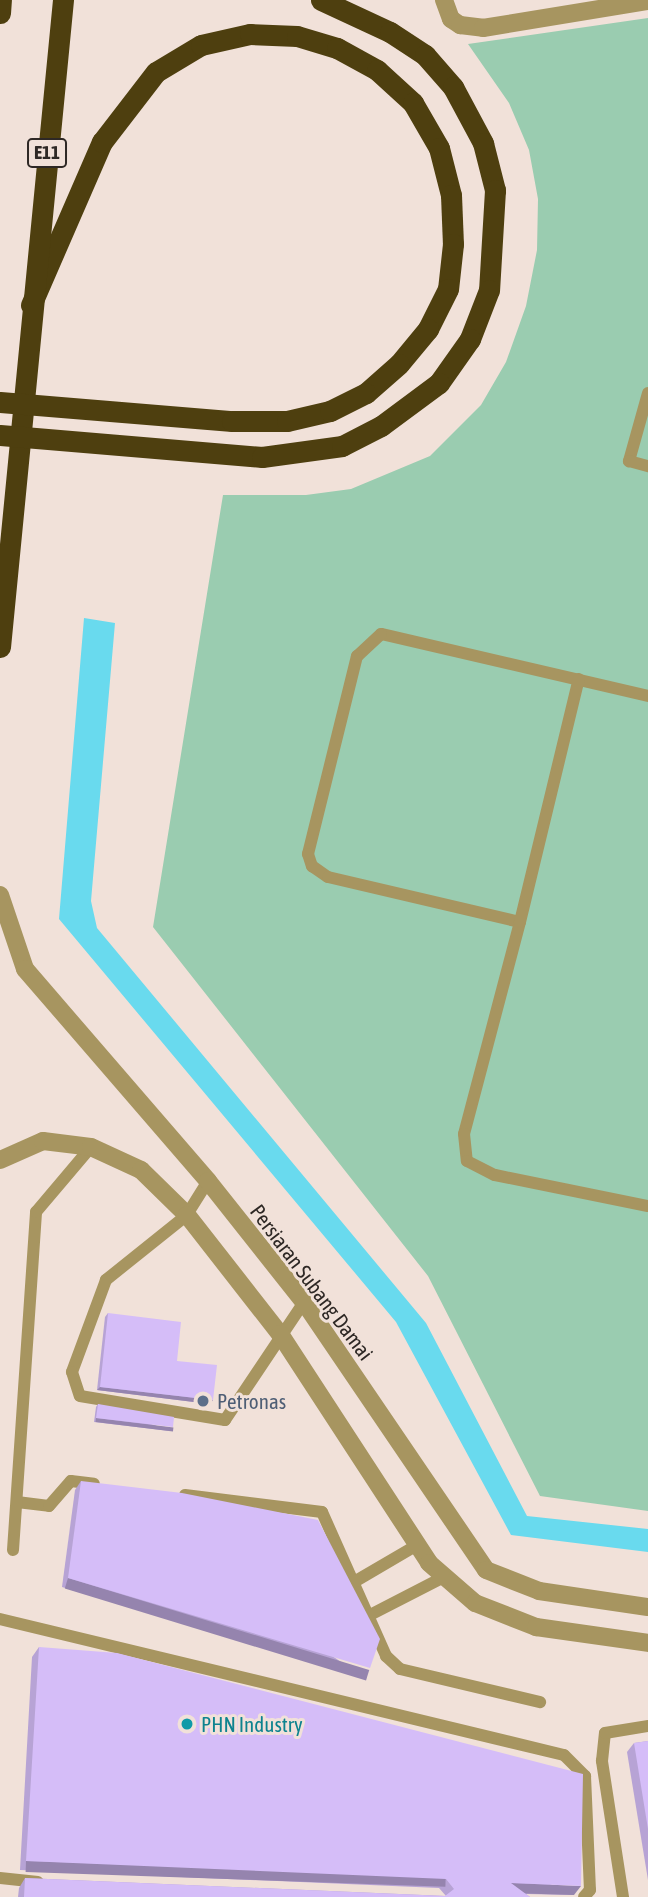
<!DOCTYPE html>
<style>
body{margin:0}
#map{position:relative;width:648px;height:1897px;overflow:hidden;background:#f1e1d9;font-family:"Asap Condensed",sans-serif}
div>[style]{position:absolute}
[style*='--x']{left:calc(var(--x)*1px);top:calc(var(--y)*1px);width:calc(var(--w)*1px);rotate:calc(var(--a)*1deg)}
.green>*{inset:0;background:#9accb0}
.water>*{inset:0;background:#69daee}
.service>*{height:12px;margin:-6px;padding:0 6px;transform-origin:6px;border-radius:6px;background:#a79560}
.minor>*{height:18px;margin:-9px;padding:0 9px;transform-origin:9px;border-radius:9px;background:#a79560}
.tertiary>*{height:18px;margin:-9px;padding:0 9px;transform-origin:9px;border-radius:9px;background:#a79560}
.motorway>*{height:21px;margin:-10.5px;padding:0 10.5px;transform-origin:10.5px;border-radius:10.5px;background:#4e3f0f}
.motorway-bridge>*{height:21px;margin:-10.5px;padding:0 10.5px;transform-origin:10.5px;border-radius:10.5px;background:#4e3f0f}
.wall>*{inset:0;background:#b7a3d5}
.shaded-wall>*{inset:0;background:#9584ae;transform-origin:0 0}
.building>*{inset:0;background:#d5bdf8}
.dots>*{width:19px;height:19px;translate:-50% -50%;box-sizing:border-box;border:4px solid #f1e1d9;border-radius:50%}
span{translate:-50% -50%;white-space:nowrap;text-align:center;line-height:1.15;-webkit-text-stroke:6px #f1e1d9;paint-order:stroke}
.shield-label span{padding:2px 5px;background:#f1e1d9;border:2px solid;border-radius:5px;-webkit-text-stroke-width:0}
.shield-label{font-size:19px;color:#2e2825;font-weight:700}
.street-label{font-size:21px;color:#2e2825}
.service-label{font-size:21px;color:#4e5e75}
.left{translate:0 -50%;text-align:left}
.culture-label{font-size:21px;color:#0d838f}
</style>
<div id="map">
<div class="green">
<i style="clip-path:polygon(648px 18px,648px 1511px,540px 1496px,428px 1276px,153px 927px,223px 495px,306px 495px,351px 489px,430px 456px,481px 405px,506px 362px,526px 306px,537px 250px,538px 199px,529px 150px,509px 103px,468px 44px)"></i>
</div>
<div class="water">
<i style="clip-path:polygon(84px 618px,115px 623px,91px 901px,97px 928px,426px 1323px,527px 1516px,648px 1529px,648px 1552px,511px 1535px,396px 1322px,59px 919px)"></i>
</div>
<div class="service">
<i style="--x:648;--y:393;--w:71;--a:105.6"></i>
<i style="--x:629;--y:461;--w:20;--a:15"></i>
<i style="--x:648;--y:696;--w:274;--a:-166.9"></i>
<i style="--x:381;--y:634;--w:33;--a:137"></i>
<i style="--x:357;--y:656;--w:204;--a:103.9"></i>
<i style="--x:308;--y:854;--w:13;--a:72"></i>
<i style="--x:312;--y:866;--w:19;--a:35"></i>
<i style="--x:328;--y:877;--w:197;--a:13.2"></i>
<i style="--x:520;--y:922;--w:219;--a:104.8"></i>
<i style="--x:464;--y:1134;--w:27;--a:84"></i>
<i style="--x:467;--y:1161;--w:31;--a:27"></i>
<i style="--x:495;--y:1175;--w:156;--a:11.5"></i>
<i style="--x:520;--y:922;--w:250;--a:-76.4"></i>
<i style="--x:208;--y:1181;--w:40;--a:122"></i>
<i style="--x:187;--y:1215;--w:104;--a:141.3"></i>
<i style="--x:106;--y:1280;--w:98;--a:110.3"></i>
<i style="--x:72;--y:1372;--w:25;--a:72"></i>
<i style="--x:80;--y:1396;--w:147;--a:9.4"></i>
<i style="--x:225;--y:1420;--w:142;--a:-56.2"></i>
<i style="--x:185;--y:1495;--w:138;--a:7.1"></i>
<i style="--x:322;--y:1512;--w:158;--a:66"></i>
<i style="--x:386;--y:1656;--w:19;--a:43"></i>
<i style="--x:400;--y:1669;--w:144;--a:13.3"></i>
<i style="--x:17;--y:1502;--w:32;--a:7"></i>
<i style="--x:49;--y:1506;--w:33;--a:-49"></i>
<i style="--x:71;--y:1481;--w:23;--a:7"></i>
<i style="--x:13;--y:1550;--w:339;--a:-86.1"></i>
<i style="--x:36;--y:1212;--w:85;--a:-49.8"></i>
<i style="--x:354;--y:1582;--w:73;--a:-30.4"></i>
<i style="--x:368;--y:1616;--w:85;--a:-27.2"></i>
<i style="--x:0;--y:1619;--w:580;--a:13.56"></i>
<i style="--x:564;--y:1755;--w:30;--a:45"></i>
<i style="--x:585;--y:1776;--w:114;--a:87.5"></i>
<i style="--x:590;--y:1890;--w:9;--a:131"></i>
<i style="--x:0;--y:1878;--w:38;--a:6"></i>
<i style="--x:623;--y:1897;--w:138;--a:-98.8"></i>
<i style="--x:602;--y:1761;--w:28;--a:-84"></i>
<i style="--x:605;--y:1733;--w:44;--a:-9.2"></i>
</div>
<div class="minor">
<i style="--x:444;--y:0;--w:20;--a:70"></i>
<i style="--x:451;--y:19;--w:11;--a:34"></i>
<i style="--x:460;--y:25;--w:23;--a:7"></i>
<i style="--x:483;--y:28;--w:167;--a:-9.3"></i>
</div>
<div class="tertiary">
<i style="--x:0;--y:895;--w:78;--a:71.3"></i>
<i style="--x:25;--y:969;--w:280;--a:49.2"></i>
<i style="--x:208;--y:1181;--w:154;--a:51.6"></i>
<i style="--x:304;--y:1302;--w:324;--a:55.8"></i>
<i style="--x:486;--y:1570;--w:57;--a:21.6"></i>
<i style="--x:539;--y:1591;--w:110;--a:8.4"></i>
<i style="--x:0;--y:1160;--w:47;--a:-23.8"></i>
<i style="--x:43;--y:1141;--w:48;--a:7.1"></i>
<i style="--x:91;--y:1147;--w:55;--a:24.7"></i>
<i style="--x:141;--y:1170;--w:64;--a:44.4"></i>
<i style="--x:187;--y:1215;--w:151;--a:52"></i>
<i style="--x:280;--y:1334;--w:273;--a:56.9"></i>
<i style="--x:429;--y:1563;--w:61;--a:41"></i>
<i style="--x:475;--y:1603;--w:66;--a:21.5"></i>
<i style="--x:536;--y:1627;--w:113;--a:8.1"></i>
</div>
<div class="motorway">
<i style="--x:321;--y:0;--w:76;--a:24.9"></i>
<i style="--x:390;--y:32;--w:42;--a:33.3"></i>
<i style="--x:425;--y:55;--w:43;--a:48.8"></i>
<i style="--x:453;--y:87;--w:64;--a:61.8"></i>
<i style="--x:483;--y:143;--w:49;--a:75.7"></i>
<i style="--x:495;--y:190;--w:100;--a:93.4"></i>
<i style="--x:489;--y:290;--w:53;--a:111.2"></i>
<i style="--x:470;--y:339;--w:54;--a:125.2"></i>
<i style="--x:439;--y:383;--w:72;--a:143.4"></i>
<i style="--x:0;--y:13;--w:13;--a:-86"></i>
<i style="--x:31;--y:305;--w:178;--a:-66.5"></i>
<i style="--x:102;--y:142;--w:88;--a:-52.4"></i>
<i style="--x:156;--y:72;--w:52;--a:-31"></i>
<i style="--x:201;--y:45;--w:50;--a:-12.7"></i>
<i style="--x:250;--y:34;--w:47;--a:2.4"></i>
<i style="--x:297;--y:36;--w:42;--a:16.7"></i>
<i style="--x:337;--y:48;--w:46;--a:28.8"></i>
<i style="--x:377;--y:70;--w:49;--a:42.5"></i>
<i style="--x:413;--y:103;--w:52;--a:60"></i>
<i style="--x:439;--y:148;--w:49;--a:75.7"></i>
<i style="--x:451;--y:195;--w:49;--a:87.7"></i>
<i style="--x:453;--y:244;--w:45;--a:96.3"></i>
<i style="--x:448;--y:289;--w:45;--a:116.6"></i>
<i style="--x:428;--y:329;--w:45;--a:129.6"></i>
<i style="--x:399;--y:364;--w:44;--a:138.7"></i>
<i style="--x:0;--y:647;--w:650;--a:-84.44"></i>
</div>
<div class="motorway-bridge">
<i style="--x:0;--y:402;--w:233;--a:4.7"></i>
<i style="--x:232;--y:421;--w:55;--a:0"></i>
<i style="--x:287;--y:421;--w:44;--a:-13.1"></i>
<i style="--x:330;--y:411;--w:40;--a:-26.6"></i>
<i style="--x:0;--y:435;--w:263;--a:4.8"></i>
<i style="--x:262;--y:457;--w:81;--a:-7.8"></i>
<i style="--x:342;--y:446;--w:44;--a:-27.1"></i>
</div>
<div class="wall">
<i style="clip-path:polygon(108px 1313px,177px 1361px,213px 1400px,210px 1404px,97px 1390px,105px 1317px)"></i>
<i style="clip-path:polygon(98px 1404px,170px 1431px,94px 1422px,96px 1407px)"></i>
<i style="clip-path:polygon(81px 1481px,364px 1678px,62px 1587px,75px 1490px)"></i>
<i style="clip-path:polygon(39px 1647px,574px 1895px,526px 1894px,530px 1897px,18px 1897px,19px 1888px,25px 1878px,446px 1896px,439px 1888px,20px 1870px,32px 1657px)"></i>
<i style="clip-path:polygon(648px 1741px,648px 1880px,627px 1752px,634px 1743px)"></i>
</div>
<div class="shaded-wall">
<i style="clip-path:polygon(100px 1387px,213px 1400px,210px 1404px,97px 1390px)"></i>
<i style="left:96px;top:1418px;width:78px;height:4px;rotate:7deg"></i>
<i style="left:68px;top:1578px;width:315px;height:11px;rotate:17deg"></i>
<i style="left:26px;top:1861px;width:420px;height:11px;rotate:2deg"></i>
<i style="clip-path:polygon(511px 1883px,581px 1886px,574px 1895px,505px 1893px)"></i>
</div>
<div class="building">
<i style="clip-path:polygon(108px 1313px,181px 1322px,177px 1361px,217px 1365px,213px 1400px,100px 1387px)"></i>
<i style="clip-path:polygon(98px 1404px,174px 1417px,173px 1427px,96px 1418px)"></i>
<i style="clip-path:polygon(81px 1481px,182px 1493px,318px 1520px,380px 1639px,370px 1668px,68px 1578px)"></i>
<i style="clip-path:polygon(39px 1647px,117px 1653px,583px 1774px,581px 1886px,511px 1883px,530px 1897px,24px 1897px,25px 1878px,445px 1896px,454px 1889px,446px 1879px,26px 1861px)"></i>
<i style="clip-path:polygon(648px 1741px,648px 1829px,634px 1743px)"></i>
</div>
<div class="dots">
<i style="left:203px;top:1401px;background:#5c6f8a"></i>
<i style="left:187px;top:1724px;background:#0f9aa8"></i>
</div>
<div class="shield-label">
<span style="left:47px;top:153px">E11</span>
</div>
<div class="street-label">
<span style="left:312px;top:1282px;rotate:53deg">Persiaran Subang Damai</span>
</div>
<div class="service-label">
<span class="left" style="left:217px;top:1401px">Petronas</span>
</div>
<div class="culture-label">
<span class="left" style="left:201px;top:1724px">PHN Industry</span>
</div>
</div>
